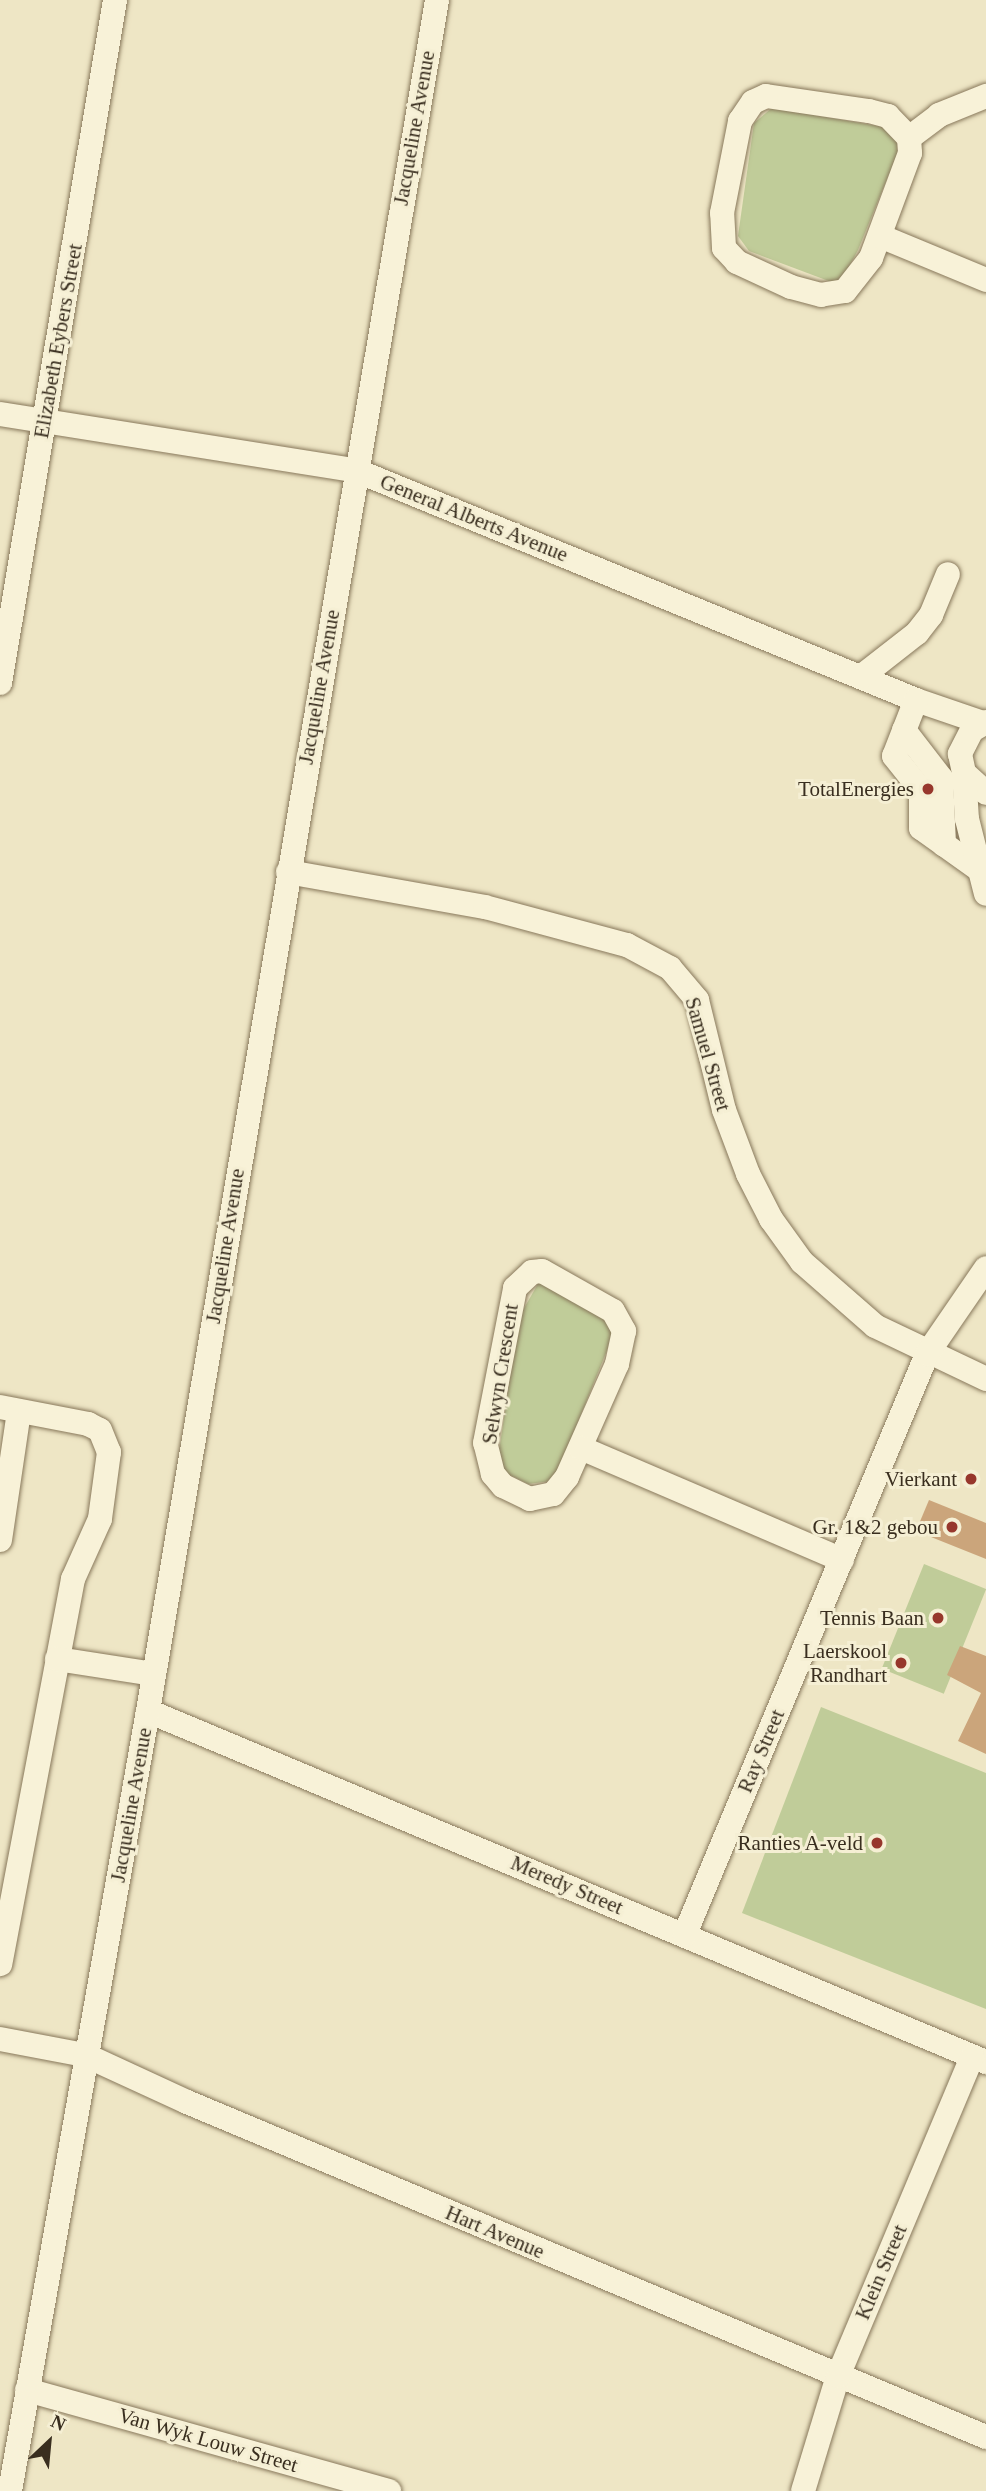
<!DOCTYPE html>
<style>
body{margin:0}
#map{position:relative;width:986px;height:2491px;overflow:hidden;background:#eee6c5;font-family:"Times New Roman",serif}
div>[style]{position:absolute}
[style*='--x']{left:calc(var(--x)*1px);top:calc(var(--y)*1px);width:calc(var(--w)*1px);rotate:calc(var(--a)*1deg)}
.green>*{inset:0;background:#c0cc99;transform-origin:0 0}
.building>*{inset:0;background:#cba57b}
.roads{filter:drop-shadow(0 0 2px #88785b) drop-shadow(0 0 2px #88785b)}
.minor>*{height:24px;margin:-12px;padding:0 12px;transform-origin:12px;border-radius:12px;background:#f8f2d8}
.dots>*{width:19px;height:19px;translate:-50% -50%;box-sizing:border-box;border:4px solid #f5efd4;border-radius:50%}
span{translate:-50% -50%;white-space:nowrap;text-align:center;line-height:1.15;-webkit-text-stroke:6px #f5efd4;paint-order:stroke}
.street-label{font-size:21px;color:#392e1f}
.poi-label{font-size:21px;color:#392e1f}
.right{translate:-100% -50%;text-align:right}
.north{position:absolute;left:14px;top:2407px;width:70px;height:70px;-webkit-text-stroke:5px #f5efd4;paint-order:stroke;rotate:26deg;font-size:19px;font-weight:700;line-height:28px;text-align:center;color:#392e1f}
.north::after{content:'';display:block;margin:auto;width:24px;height:32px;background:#392e1f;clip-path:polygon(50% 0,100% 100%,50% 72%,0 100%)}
</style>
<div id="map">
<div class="green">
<i style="clip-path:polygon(772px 108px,884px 127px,897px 142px,898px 152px,858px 250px,843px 278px,834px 283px,749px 251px,738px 236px,754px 123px)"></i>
<i style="clip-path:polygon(539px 1282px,609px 1318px,614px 1333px,559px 1469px,551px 1481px,528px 1484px,508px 1474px,500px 1464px,499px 1451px,519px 1317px)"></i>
<i style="left:924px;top:1564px;width:67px;height:113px;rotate:22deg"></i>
<i style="clip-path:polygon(821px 1707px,986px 1773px,986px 2009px,742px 1913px)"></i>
</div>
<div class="building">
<i style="clip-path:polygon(929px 1500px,986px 1523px,986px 1559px,916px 1531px)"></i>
<i style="clip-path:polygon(960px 1646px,986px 1656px,986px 1754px,958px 1741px,981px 1693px,947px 1675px)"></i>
</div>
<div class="roads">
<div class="minor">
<i style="--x:766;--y:96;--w:104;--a:8.3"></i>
<i style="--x:869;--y:111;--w:20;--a:15"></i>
<i style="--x:888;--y:116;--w:30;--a:46"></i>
<i style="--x:909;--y:138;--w:15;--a:86"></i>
<i style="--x:910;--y:153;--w:112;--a:110.4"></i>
<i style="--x:871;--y:258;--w:42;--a:128.2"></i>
<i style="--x:845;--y:291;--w:24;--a:171"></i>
<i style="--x:821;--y:295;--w:31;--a:-165"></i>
<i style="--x:791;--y:287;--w:60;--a:-155.2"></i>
<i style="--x:737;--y:262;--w:19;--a:-133"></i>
<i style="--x:724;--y:248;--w:35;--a:-93"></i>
<i style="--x:722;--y:213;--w:94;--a:-78.9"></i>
<i style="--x:740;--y:121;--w:23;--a:-56"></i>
<i style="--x:753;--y:102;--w:14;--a:-25"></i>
<i style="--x:909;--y:138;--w:38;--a:-37"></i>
<i style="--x:939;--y:115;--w:51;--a:-22"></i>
<i style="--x:880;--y:236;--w:115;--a:22.5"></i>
<i style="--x:0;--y:414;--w:359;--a:9"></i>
<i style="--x:355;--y:470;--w:606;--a:22.29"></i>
<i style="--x:916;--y:700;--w:71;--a:18.9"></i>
<i style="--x:862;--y:676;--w:70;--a:-38"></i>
<i style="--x:917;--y:633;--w:23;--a:-52"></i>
<i style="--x:931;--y:615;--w:44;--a:-67.5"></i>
<i style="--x:0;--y:683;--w:693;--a:-80.44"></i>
<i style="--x:916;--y:700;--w:60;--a:111.4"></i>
<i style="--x:894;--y:756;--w:43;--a:51.5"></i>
<i style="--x:921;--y:790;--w:38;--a:90"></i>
<i style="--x:921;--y:828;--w:74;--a:35.6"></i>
<i style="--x:986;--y:722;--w:16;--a:150"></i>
<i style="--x:972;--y:730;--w:27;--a:117"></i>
<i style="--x:960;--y:754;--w:19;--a:78"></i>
<i style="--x:964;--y:773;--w:30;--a:42"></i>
<i style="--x:904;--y:730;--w:61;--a:52.4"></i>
<i style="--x:941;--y:778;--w:67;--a:87.4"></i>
<i style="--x:964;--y:773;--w:46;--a:86.3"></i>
<i style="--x:967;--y:819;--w:77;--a:75.8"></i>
<i style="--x:288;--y:872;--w:200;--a:10.1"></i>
<i style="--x:485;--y:907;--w:147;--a:15"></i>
<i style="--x:627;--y:945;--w:49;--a:28.1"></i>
<i style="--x:670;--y:968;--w:42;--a:49.8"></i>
<i style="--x:697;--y:1000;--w:113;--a:76.2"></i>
<i style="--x:724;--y:1110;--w:68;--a:69.4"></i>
<i style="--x:748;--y:1174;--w:51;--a:62.9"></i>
<i style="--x:771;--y:1219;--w:53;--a:54.2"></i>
<i style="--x:802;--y:1262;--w:97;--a:41.2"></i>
<i style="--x:875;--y:1326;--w:123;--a:25.5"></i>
<i style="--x:542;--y:1271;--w:81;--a:29.4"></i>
<i style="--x:613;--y:1311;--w:23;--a:61"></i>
<i style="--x:624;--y:1331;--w:34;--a:102"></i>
<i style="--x:617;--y:1364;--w:124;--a:113.9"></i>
<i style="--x:567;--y:1477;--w:22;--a:129"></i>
<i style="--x:553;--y:1494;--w:24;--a:168"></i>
<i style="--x:530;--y:1499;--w:30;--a:-154"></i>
<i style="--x:503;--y:1486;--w:16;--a:-130"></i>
<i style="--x:493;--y:1474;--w:32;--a:-104"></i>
<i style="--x:485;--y:1443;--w:158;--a:-79"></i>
<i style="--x:515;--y:1288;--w:23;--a:-43"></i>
<i style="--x:532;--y:1272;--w:10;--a:-6"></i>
<i style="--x:0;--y:1407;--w:90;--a:10.9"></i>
<i style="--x:88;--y:1424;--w:13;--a:27"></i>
<i style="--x:100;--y:1430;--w:24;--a:68"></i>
<i style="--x:109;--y:1452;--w:68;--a:97.7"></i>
<i style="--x:100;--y:1519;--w:66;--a:114.2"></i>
<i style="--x:73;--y:1579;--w:392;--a:100.7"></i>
<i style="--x:581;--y:1448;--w:284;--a:23.2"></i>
<i style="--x:0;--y:1540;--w:130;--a:-81.6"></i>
<i style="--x:57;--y:1659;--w:98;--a:8.8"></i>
<i style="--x:148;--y:1711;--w:909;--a:22.73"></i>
<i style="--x:685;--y:1934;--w:628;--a:-67.35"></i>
<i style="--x:927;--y:1354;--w:104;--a:-55.5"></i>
<i style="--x:0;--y:2039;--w:86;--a:10.7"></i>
<i style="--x:85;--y:2055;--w:112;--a:24.7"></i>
<i style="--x:187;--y:2102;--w:866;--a:22.75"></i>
<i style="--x:27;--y:2390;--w:376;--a:15.6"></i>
<i style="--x:10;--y:2491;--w:792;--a:-79.97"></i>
<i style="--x:148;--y:1711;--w:1735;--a:-80.41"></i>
<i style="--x:803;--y:2491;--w:120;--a:-73.1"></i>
<i style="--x:838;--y:2376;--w:346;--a:-67.2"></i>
</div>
</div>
<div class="dots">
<i style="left:928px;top:789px;background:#97372c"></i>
<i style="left:971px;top:1479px;background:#97372c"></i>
<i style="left:952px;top:1527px;background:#97372c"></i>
<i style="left:938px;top:1618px;background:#97372c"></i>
<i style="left:901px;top:1663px;background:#97372c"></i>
<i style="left:877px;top:1843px;background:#97372c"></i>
</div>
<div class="street-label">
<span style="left:414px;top:128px;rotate:-80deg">Jacqueline Avenue</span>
<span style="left:58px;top:341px;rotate:-80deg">Elizabeth Eybers Street</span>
<span style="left:474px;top:518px;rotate:22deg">General Alberts Avenue</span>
<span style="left:319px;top:687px;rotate:-80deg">Jacqueline Avenue</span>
<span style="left:708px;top:1054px;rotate:74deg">Samuel Street</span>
<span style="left:225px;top:1246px;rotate:-81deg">Jacqueline Avenue</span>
<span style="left:500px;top:1374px;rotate:-81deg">Selwyn Crescent</span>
<span style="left:761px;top:1751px;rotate:-67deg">Ray Street</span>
<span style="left:131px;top:1805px;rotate:-80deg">Jacqueline Avenue</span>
<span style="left:567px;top:1885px;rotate:23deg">Meredy Street</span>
<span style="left:495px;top:2232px;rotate:23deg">Hart Avenue</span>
<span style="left:881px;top:2272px;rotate:-67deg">Klein Street</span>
<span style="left:208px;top:2440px;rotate:16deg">Van Wyk Louw Street</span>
</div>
<div class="poi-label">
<span class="right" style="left:914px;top:789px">TotalEnergies</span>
<span class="right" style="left:957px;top:1479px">Vierkant</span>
<span class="right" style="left:938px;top:1527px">Gr. 1&amp;2 gebou</span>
<span class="right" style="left:924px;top:1618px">Tennis Baan</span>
<span class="right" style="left:887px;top:1663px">Laerskool<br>Randhart</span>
<span class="right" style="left:863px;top:1843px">Ranties A-veld</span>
</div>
<div class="north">N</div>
</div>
